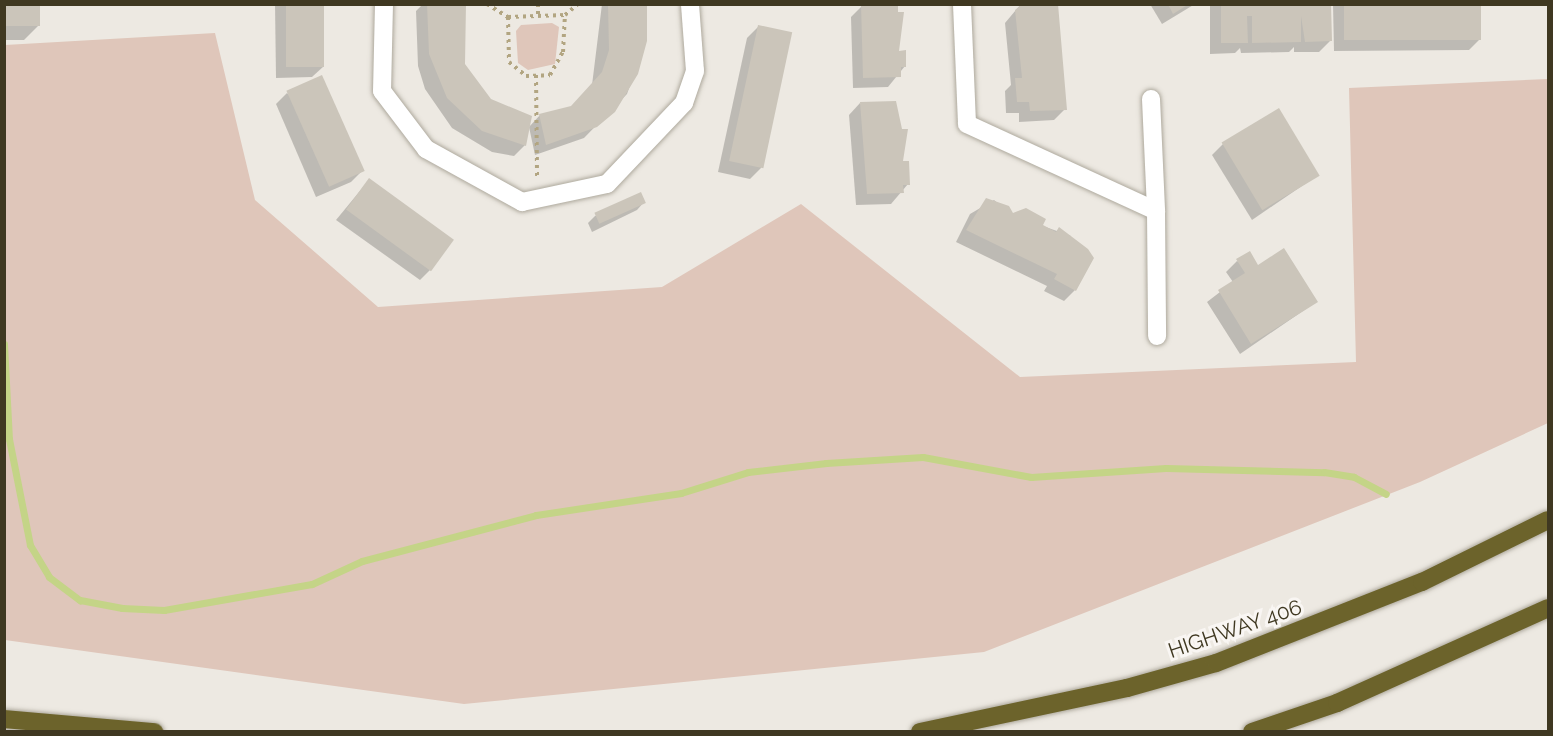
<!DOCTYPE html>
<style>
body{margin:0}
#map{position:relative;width:1553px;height:736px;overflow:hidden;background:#ede9e2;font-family:Raleway,sans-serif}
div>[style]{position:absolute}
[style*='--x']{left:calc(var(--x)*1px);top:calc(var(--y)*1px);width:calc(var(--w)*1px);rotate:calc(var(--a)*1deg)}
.green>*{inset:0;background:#dfc6ba}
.shadow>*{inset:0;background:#0003}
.stream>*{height:7px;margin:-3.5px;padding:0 3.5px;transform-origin:3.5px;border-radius:3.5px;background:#c4d487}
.building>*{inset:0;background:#cbc5ba;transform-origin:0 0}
.path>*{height:4px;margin-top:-2px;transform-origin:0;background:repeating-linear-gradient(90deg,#b2a581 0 3px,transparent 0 7.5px)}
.roads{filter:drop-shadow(0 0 2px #aea99d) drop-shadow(0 0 2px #aea99d)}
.minor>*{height:18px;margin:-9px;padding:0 9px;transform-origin:9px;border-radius:9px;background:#fff}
.highway>*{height:18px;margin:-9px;padding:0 9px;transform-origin:9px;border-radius:9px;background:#6c632b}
span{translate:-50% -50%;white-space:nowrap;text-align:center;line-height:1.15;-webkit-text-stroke:6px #f9f6f3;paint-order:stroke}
.street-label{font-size:21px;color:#3f3821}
.frame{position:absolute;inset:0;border:6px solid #3f3821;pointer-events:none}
</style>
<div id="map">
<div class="green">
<i style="clip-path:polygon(552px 23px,559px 27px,555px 64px,528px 70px,518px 63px,516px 31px,521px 25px)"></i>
<i style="clip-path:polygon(215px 33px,255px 200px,378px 307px,662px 287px,801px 204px,1020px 377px,1356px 362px,1349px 88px,1548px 79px,1548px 423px,1420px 482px,984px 652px,464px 704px,5px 640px,5px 45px)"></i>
</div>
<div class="shadow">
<i style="clip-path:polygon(4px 4px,39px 25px,24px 40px,4px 40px)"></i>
<i style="clip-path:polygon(275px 4px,323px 4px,324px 66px,312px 77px,276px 78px)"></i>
<i style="clip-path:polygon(423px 4px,464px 4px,464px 64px,490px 100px,529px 127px,540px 115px,571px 108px,592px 85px,602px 4px,645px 4px,646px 41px,627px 94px,584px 138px,535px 155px,529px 127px,525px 145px,514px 156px,492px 152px,452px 128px,425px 89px,418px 66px,416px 11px)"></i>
<i style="clip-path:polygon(1021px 4px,1057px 4px,1065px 109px,1054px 120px,1019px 122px,1019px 113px,1006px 113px,1005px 91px,1011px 85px,1005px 23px)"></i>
<i style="clip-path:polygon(1150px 4px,1195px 4px,1162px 24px)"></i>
<i style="clip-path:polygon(1330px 4px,1330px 41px,1319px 52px,1294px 52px,1294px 47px,1289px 52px,1241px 53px,1240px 48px,1235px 53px,1210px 54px,1210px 4px)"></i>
<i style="clip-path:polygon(1333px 4px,1480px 4px,1480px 39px,1469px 50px,1334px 51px)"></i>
<i style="clip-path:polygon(862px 6px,905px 66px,888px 87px,853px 88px,851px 17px)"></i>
<i style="clip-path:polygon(758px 27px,761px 168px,750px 179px,718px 172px,747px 38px)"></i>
<i style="clip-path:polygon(287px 93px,362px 171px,351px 182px,316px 197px,276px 104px)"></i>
<i style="clip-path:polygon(860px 103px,901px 163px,908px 184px,891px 204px,856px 205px,849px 115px)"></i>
<i style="clip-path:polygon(1223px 144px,1318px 175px,1252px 220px,1212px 155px)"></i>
<i style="clip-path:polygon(369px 180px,431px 269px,420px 280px,336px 220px)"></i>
<i style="clip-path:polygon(640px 194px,644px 202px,637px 210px,592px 232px,588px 223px,595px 216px)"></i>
<i style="clip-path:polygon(994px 200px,1012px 215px,1071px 236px,1075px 290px,1064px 301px,1044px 291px,1047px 286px,956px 242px,970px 214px)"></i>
<i style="clip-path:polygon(1237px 261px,1316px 302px,1240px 354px,1207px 302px,1233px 282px,1226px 272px)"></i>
</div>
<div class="stream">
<i style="--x:4;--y:344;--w:95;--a:87"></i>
<i style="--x:9;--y:439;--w:108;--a:78.8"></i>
<i style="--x:30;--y:545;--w:37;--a:59"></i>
<i style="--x:49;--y:577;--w:39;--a:37"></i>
<i style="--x:80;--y:600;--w:43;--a:10.8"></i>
<i style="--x:122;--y:608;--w:42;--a:2.7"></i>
<i style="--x:164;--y:610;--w:150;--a:-10"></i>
<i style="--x:312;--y:584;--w:55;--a:-24.7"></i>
<i style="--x:362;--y:561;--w:180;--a:-14.8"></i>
<i style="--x:536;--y:515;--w:147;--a:-8.6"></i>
<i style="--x:681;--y:493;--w:70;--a:-17.4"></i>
<i style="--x:748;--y:472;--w:79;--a:-6.6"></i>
<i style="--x:826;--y:463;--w:97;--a:-3.5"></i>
<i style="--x:923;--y:457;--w:110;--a:10.5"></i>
<i style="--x:1031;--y:477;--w:135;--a:-3.8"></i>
<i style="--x:1166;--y:468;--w:158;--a:1.5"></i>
<i style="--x:1324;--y:472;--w:30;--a:9"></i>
<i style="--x:1354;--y:477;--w:36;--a:28"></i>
</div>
<div class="building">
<i style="left:4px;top:4px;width:36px;height:22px"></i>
<i style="clip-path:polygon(427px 4px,466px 4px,465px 64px,491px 99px,532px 116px,526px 146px,482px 131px,447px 98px,429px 54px)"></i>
<i style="clip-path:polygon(861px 4px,898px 4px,898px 12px,904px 12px,899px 51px,906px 50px,906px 67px,901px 67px,901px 77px,863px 78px)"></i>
<i style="clip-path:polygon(1022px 4px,1058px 4px,1067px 110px,1030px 111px,1029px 102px,1017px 102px,1015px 78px,1022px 78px,1015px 10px)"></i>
<i style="clip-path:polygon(1168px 4px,1189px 4px,1173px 14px)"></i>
<i style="clip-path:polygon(1221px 4px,1331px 4px,1332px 41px,1305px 42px,1301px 16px,1301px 42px,1252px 43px,1252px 16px,1247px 16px,1248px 43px,1221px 43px)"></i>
<i style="left:1344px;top:4px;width:137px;height:36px"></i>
<i style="left:286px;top:5px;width:38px;height:62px"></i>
<i style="clip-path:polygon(608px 5px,647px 5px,647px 41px,638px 74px,615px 112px,597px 127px,546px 145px,539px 114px,571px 106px,602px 72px,609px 50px)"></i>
<i style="left:758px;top:25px;width:35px;height:139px;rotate:12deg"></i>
<i style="left:322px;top:75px;width:105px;height:39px;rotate:66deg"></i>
<i style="clip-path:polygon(896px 101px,902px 129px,908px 129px,903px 161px,909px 161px,910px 185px,903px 185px,904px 193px,867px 194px,860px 102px)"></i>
<i style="left:1279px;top:108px;width:79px;height:67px;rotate:59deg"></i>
<i style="left:369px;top:178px;width:105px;height:39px;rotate:36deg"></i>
<i style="left:641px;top:192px;width:12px;height:51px;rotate:66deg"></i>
<i style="clip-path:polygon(986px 198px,1009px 206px,1013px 213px,1026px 208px,1046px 219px,1043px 225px,1056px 232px,1059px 227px,1088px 249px,1094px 258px,1076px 291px,1054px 279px,1057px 274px,966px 230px)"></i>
<i style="clip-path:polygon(1284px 248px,1318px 302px,1251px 344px,1218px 290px,1245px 273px,1236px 259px,1250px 251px,1258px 265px)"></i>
</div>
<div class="path">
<i style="--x:487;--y:4;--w:25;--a:32"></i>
<i style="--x:508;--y:17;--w:57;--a:-2"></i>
<i style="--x:565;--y:15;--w:17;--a:-40"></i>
<i style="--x:538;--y:4;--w:12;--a:90"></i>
<i style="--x:508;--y:17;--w:45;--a:88.7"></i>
<i style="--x:509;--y:62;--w:22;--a:39"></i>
<i style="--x:526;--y:76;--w:24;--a:-2"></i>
<i style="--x:550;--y:75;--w:26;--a:-61"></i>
<i style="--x:563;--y:52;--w:37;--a:-87"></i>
<i style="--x:536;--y:75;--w:104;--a:89.4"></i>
</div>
<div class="roads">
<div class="minor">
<i style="--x:384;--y:4;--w:87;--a:91.3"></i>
<i style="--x:382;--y:91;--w:73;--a:52.8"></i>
<i style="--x:426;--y:149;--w:110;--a:28.9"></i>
<i style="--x:522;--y:202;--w:87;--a:-12"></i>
<i style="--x:607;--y:184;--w:112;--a:-46.5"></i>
<i style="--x:684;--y:103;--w:34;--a:-71"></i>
<i style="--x:695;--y:71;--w:67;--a:-94.3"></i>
<i style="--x:962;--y:4;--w:120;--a:87.6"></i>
<i style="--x:967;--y:124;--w:208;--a:24.7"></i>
<i style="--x:1156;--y:211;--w:125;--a:89.5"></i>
<i style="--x:1151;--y:99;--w:112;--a:87.4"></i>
</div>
<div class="highway">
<i style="--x:4;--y:719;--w:151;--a:5"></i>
<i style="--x:920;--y:732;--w:212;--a:-12"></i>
<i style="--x:1127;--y:688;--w:92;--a:-15.7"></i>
<i style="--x:1216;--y:663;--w:221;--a:-21.5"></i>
<i style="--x:1422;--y:582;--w:140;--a:-26.2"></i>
<i style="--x:1252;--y:732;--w:90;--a:-18.8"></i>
<i style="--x:1337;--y:703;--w:231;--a:-24.2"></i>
</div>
</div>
<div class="street-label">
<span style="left:1235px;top:629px;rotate:-19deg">HIGHWAY 406</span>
</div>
<div class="frame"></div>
</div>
